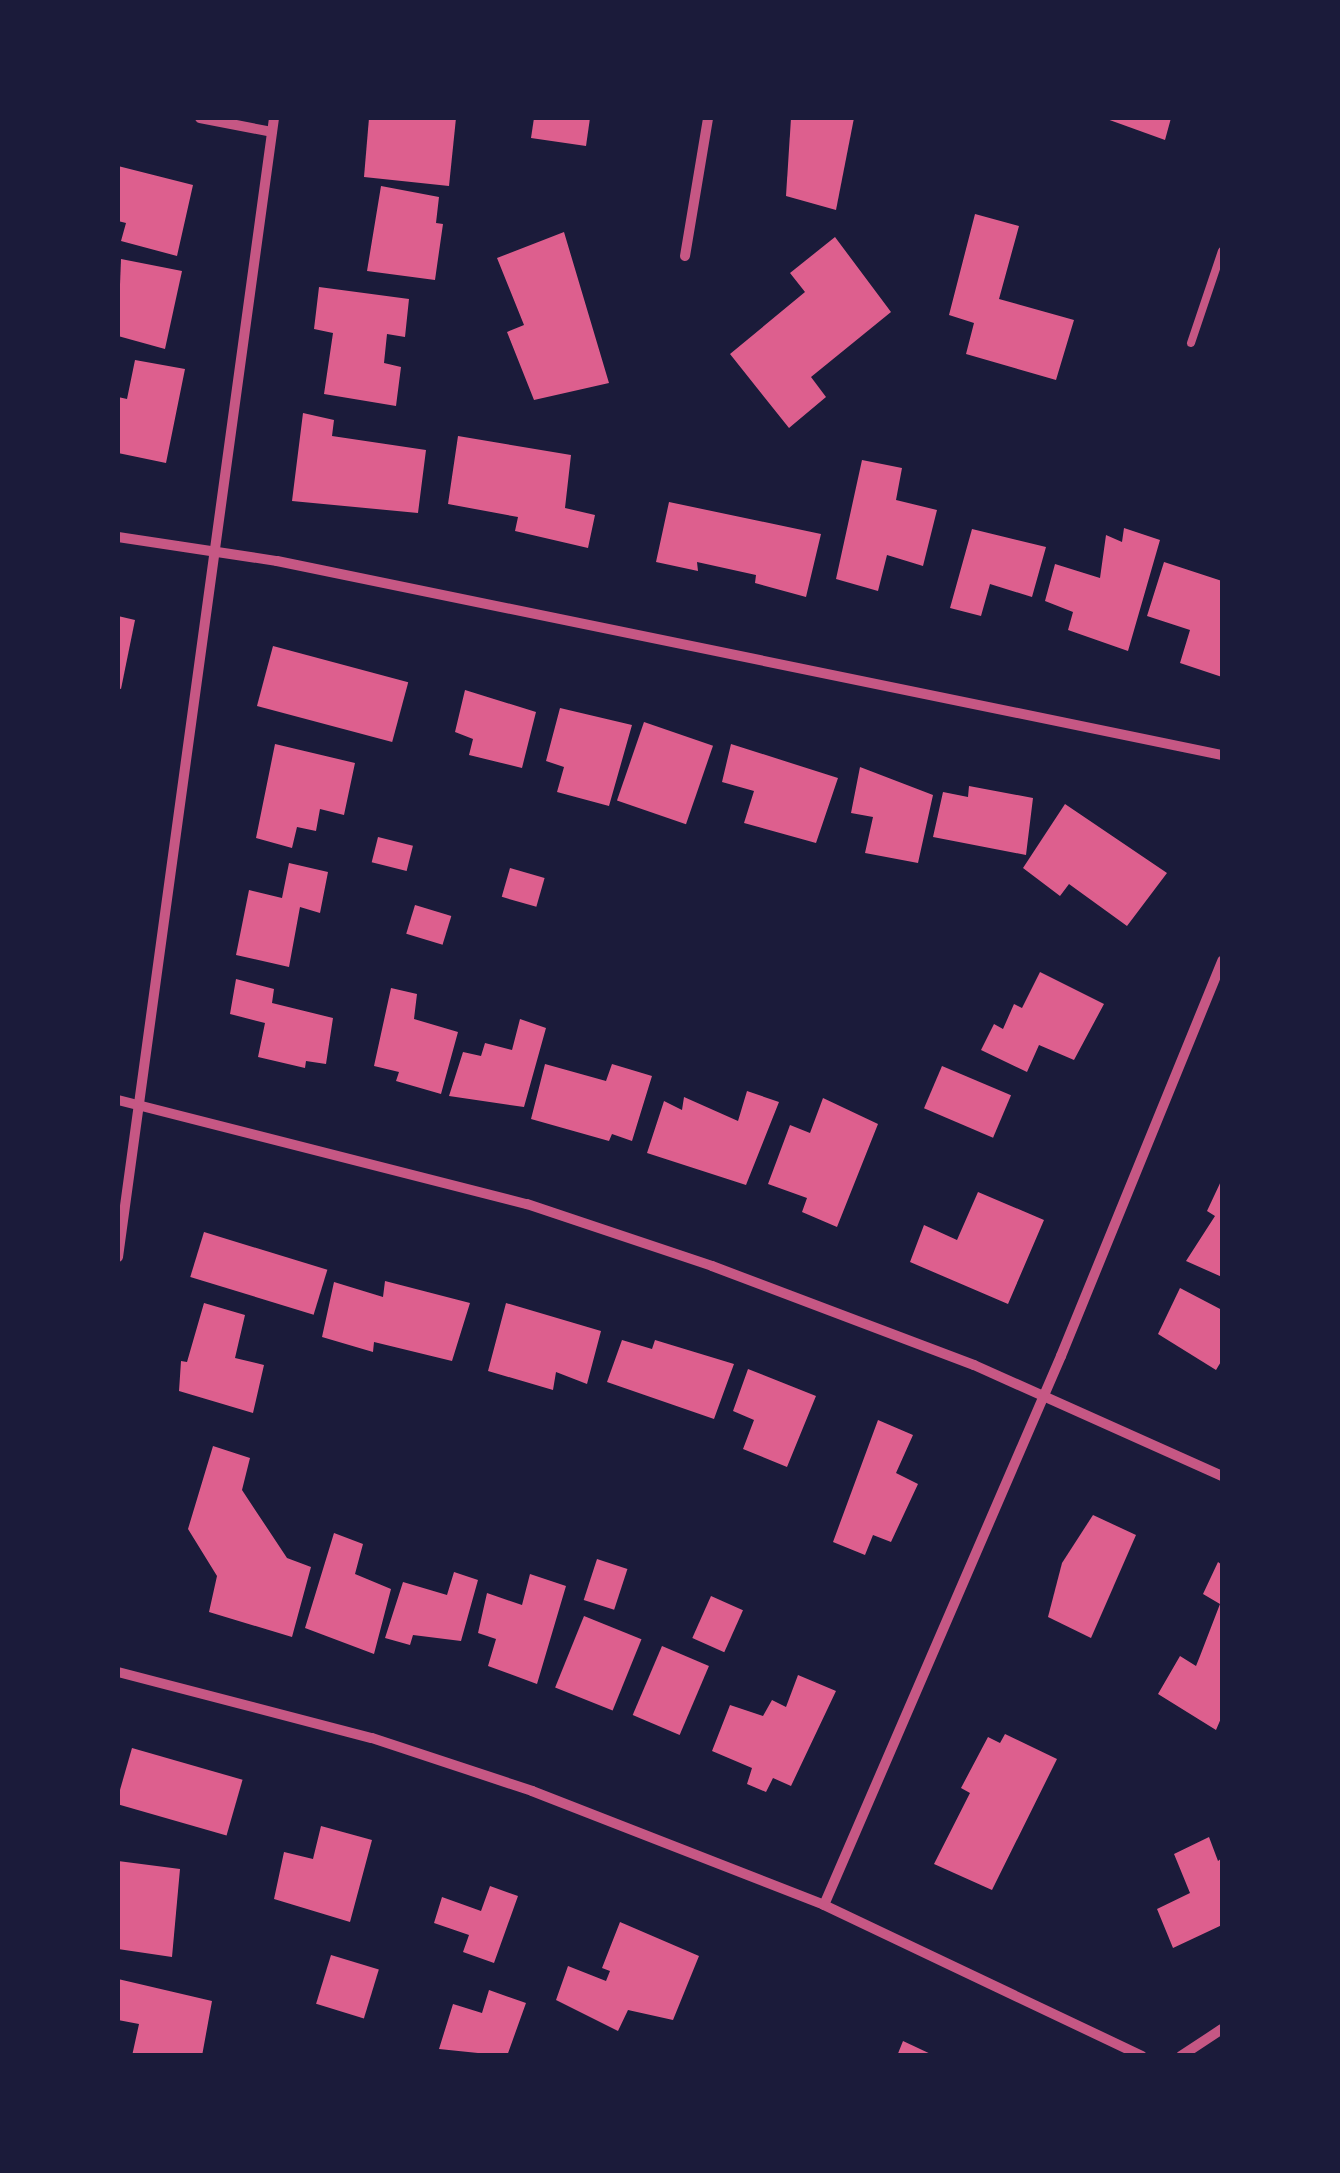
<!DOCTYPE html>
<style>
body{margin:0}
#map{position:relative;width:1340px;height:2173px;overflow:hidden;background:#1b1b3a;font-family:Arial,sans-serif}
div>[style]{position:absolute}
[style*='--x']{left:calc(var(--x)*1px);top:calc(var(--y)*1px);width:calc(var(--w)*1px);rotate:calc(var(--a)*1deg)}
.building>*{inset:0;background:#dd5f8e;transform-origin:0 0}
.service>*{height:8px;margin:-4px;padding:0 4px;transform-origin:4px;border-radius:4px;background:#c65784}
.minor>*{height:10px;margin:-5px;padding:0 5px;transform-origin:5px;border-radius:5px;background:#c65784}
span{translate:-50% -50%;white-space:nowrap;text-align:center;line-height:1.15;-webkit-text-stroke:8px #1b1b3a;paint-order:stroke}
.frame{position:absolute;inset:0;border:120px solid #1b1b3a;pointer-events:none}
</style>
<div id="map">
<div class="building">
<i style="clip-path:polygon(369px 118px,456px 118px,449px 186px,364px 177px)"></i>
<i style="clip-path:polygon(534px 118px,590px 118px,586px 146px,531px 138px)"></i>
<i style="clip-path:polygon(791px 118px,854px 118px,836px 210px,786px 196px)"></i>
<i style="clip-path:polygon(1104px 118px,1171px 118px,1165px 140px)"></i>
<i style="clip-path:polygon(118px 166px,193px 185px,177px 256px,121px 241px,126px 223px,118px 221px)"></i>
<i style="clip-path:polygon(381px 186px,439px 197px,436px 223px,443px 224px,435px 280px,367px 271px)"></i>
<i style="clip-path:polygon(975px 214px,1019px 226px,999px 299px,1074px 320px,1056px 380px,966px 354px,974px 323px,949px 315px)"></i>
<i style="clip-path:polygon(564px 232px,609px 383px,534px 400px,507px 332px,524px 325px,497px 258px)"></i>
<i style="clip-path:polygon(835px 237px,891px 312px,811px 377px,826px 397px,789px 428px,730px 354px,805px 292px,790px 273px)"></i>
<i style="clip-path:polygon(121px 259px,182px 271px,165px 349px,118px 336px)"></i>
<i style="clip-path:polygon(319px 287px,409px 299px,405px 337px,387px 334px,384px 363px,401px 367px,396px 406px,324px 394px,333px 333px,314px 329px)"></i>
<i style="clip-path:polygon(135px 360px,185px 369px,166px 463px,118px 453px,118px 397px,127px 399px)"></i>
<i style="clip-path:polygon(303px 413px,334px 420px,332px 436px,426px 450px,418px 513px,292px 501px)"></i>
<i style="clip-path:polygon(458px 436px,571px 455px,565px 508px,595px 515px,588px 548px,515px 531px,518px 517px,448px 504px)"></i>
<i style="clip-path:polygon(862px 460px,902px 468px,896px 500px,937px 510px,923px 566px,887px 555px,878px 591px,836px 579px)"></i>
<i style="clip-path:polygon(669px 502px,821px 534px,806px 597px,755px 583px,756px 575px,697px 562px,698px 571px,656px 562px)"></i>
<i style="clip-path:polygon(1124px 528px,1160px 540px,1128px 651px,1068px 630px,1073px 612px,1045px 601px,1055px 564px,1100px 578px,1106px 535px,1122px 542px)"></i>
<i style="clip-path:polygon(972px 529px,1046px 547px,1032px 597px,990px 584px,981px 616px,950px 608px)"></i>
<i style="clip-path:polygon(1164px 562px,1222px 581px,1222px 677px,1180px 663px,1190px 630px,1147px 616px)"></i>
<i style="clip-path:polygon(118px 616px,135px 620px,121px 689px,118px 688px)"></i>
<i style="left:273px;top:646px;width:140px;height:62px;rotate:15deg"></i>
<i style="clip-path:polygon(465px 690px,536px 712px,522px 768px,469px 755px,473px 739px,455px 732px)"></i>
<i style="clip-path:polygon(560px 708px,632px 725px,609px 806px,557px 792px,564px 767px,546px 761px)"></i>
<i style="left:644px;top:722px;width:73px;height:83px;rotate:19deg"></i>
<i style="clip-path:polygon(275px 744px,355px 763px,344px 815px,320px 809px,316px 831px,297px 827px,292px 848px,256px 838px)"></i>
<i style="clip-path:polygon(731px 744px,838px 778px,816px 843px,744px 823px,754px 791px,722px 782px)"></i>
<i style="clip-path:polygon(860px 767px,933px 795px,918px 863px,865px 853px,873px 817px,851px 813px)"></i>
<i style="clip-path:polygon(969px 786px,1033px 798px,1026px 855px,933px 837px,943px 792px,968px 797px)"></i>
<i style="clip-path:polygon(1065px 804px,1167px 873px,1127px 926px,1069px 884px,1060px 896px,1023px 868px)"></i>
<i style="left:378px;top:837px;width:36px;height:26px;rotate:14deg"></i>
<i style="clip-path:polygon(289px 863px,328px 872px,320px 913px,300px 907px,289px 967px,236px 955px,249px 890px,282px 898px)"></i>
<i style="left:510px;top:868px;width:36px;height:30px;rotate:16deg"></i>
<i style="left:415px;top:905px;width:38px;height:30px;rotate:17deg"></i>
<i style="clip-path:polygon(1040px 972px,1104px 1004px,1074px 1060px,1039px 1045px,1027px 1072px,981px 1050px,994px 1024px,1003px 1029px,1014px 1004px,1022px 1008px)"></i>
<i style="clip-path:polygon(236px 979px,274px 989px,272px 1003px,333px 1018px,326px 1064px,306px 1061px,305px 1068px,258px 1057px,265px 1023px,230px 1014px)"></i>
<i style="clip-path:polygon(391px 988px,417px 994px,414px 1019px,458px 1032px,441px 1094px,396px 1081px,399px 1072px,374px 1066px)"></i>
<i style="clip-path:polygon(520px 1019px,546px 1028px,524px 1107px,449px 1096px,463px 1052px,481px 1056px,485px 1043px,512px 1050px)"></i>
<i style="clip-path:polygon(545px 1064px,606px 1081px,612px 1064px,652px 1076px,632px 1141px,612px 1134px,609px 1141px,531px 1119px)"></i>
<i style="left:942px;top:1066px;width:75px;height:46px;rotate:23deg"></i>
<i style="clip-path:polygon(747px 1091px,779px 1102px,746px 1185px,647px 1153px,664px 1101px,682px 1110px,684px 1097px,738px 1121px)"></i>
<i style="clip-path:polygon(823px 1098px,878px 1124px,837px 1227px,802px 1212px,807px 1198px,768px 1184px,790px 1125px,810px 1133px)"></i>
<i style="clip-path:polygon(1222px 1179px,1222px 1277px,1186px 1261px,1215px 1216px,1207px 1211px)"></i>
<i style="clip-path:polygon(978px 1192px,1044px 1220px,1008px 1304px,910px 1262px,924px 1225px,957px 1240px)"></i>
<i style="left:204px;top:1232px;width:129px;height:47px;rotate:17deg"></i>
<i style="clip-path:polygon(385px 1281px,470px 1303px,452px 1361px,374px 1342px,373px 1352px,322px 1337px,334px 1282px,383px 1297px)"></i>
<i style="clip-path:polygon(1180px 1288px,1222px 1310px,1222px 1360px,1216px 1370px,1158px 1334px)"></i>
<i style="clip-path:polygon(204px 1303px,245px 1315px,235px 1358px,264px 1365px,253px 1413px,179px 1391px,181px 1361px,187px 1362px)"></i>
<i style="clip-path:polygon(506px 1303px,601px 1331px,587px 1384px,556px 1372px,553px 1390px,488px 1371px)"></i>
<i style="clip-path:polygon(622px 1340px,652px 1349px,655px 1340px,734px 1364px,714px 1419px,607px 1382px)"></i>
<i style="clip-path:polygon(748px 1369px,816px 1396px,787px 1467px,743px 1449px,754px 1420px,733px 1411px)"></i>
<i style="clip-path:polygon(878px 1420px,913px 1435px,896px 1473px,918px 1484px,891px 1542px,873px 1535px,865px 1555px,833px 1542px)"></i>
<i style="clip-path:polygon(213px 1446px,250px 1458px,242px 1490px,287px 1558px,311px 1567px,292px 1637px,209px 1612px,217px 1576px,188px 1529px)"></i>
<i style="clip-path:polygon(1093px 1515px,1136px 1535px,1091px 1638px,1048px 1617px,1062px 1563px)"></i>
<i style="clip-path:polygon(334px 1533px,363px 1544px,355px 1574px,391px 1589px,374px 1654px,305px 1628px)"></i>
<i style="left:597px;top:1559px;width:32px;height:43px;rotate:18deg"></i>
<i style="clip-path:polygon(1218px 1562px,1222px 1565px,1222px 1716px,1216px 1730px,1158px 1694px,1180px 1656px,1196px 1666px,1200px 1656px,1220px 1604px,1203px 1594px)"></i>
<i style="clip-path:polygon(454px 1572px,478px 1580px,461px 1641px,413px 1635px,410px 1645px,385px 1638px,403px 1582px,447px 1595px)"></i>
<i style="clip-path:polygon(530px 1574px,566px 1586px,537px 1684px,488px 1666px,496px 1639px,478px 1633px,487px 1593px,522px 1605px)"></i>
<i style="left:711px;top:1596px;width:35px;height:46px;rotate:24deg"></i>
<i style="left:584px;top:1616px;width:62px;height:77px;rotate:22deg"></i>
<i style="left:662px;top:1646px;width:51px;height:75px;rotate:23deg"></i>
<i style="clip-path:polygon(798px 1675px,836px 1691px,791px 1786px,773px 1778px,766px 1792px,747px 1784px,752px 1768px,712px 1751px,730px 1705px,763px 1716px,772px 1700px,786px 1707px)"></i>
<i style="clip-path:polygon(1005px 1734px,1057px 1759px,992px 1890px,934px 1864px,970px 1793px,961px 1788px,988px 1737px,1000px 1743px)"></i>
<i style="left:132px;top:1748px;width:115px;height:58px;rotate:16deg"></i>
<i style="clip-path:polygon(321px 1826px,372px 1840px,350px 1922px,274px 1899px,284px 1852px,313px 1859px)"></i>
<i style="clip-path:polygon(1209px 1837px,1218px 1861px,1222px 1858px,1222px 1925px,1173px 1948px,1157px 1909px,1190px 1893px,1174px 1854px)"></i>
<i style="clip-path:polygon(118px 1861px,180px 1869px,172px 1957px,118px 1949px)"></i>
<i style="clip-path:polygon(490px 1886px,518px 1896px,494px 1963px,463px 1952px,469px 1935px,434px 1923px,442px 1897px,481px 1911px)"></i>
<i style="clip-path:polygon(620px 1922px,699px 1956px,673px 2020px,628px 2010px,618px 2031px,556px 2000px,568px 1966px,606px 1981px,610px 1971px,602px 1968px)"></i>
<i style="left:331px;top:1955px;width:50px;height:51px;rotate:17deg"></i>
<i style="clip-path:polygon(118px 1979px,212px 2001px,202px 2056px,132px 2056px,139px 2024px,118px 2020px)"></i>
<i style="clip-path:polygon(489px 1990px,526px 2003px,507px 2056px,439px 2049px,453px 2004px,482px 2013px)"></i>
<i style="clip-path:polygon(903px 2041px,935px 2056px,897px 2056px)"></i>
</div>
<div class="service">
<i style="--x:1191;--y:343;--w:97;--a:-71.4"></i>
</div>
<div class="minor">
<i style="--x:200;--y:118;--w:73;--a:11"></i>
<i style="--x:685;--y:256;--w:140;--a:-80.5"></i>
<i style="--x:118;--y:537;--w:161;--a:8.6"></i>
<i style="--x:277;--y:561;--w:965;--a:11.6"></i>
<i style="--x:118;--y:1100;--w:422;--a:14.3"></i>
<i style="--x:527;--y:1204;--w:195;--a:18.5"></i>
<i style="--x:712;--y:1266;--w:280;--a:20.7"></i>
<i style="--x:974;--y:1365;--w:272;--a:24.1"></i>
<i style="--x:118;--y:1257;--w:1150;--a:-82.2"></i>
<i style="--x:118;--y:1672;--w:262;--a:14.6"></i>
<i style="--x:372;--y:1738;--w:169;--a:18.3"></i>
<i style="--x:532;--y:1791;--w:313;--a:21.3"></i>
<i style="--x:824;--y:1905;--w:352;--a:25.4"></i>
<i style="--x:824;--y:1905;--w:598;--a:-66.65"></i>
<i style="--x:1061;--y:1356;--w:427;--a:-67.8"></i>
<i style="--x:1181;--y:2056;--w:49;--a:-33.4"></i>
</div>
<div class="frame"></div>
</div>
